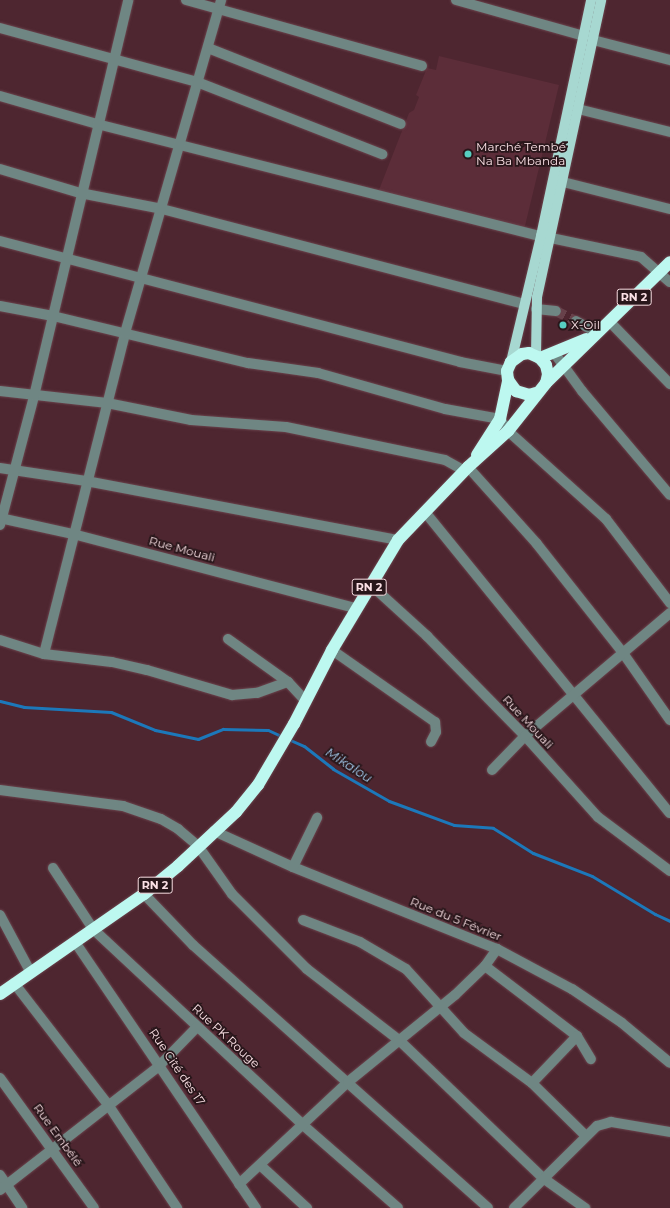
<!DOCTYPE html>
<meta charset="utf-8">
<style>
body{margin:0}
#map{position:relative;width:670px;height:1208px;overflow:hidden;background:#4e2630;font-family:Montserrat,sans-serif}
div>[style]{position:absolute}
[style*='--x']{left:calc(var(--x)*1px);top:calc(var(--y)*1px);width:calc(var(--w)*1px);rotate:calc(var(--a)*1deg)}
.built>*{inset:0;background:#5c2d39}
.stream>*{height:3px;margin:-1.5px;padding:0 1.5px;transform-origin:1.5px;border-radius:1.5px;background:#1c78ba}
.minor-tunnel>*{height:10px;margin-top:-5px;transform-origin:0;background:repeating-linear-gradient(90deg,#68424b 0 10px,transparent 0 15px)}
.roads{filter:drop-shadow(0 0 1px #6a444d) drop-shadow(0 0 1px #6a444d)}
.minor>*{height:10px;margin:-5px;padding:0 5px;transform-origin:5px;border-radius:5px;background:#6f8683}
.major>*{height:10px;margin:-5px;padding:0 5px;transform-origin:5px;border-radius:5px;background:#a7d8d1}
.highway>*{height:12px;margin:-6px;padding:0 6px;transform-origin:6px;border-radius:6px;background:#bdf8f0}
.dots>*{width:11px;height:11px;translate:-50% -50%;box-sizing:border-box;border:2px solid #28161a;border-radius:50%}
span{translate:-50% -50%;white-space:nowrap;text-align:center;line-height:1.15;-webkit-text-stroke:3.5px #28161a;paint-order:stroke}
.shield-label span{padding:1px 3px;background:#28161a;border:1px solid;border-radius:3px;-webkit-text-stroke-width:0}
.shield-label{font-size:11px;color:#fbe0e5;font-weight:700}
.poi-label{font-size:12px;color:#fbe0e5}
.left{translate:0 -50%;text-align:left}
.street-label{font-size:12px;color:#fbe0e5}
.water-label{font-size:13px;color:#a8cff2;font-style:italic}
</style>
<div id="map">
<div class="built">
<i style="clip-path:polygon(439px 56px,559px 85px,524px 230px,377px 195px,409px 113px,414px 110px,419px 97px,416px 95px,427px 68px,436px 70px)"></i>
</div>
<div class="stream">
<i style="--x:0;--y:701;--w:25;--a:14"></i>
<i style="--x:24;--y:707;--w:87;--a:3.3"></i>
<i style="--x:111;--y:712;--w:48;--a:22.2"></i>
<i style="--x:155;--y:730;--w:44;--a:11.8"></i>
<i style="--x:198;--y:739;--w:27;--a:-22"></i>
<i style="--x:223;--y:729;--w:45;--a:1.3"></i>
<i style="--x:268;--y:730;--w:17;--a:25"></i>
<i style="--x:288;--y:739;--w:17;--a:24"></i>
<i style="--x:304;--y:746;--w:37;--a:38"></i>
<i style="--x:333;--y:769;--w:64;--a:29.7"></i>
<i style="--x:389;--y:801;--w:69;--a:20.3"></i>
<i style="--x:454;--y:825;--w:39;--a:4"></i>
<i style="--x:493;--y:828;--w:47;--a:32"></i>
<i style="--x:533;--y:853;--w:63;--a:21.3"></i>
<i style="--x:592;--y:876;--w:74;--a:31.1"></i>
<i style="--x:655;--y:914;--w:17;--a:25"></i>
</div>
<div class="minor-tunnel">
<i style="--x:556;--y:311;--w:22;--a:27"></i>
</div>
<div class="roads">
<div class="minor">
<i style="--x:186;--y:0;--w:245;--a:15.6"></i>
<i style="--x:456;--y:0;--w:133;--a:15.7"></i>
<i style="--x:0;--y:28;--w:204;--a:15.3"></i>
<i style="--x:197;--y:82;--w:199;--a:21.3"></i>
<i style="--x:593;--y:40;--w:80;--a:14.6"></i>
<i style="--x:208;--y:48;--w:207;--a:21.5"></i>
<i style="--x:0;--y:96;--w:101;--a:16.1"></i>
<i style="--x:97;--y:124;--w:458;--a:14.2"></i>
<i style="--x:578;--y:109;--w:95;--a:14"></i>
<i style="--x:0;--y:169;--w:84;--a:16.7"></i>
<i style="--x:80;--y:193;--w:84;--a:11"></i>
<i style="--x:162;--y:209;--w:374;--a:14.7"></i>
<i style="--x:563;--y:182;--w:110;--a:14.2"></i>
<i style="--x:551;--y:238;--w:92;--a:11.9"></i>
<i style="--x:641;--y:257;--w:38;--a:41"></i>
<i style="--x:0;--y:241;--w:476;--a:14.7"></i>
<i style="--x:460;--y:362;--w:48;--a:10.8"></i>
<i style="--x:0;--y:306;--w:54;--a:10.7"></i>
<i style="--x:53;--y:316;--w:201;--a:13.6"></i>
<i style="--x:248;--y:363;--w:71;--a:8.1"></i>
<i style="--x:318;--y:373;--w:132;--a:15.8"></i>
<i style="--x:445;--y:409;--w:56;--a:10.3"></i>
<i style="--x:500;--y:419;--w:14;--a:56"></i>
<i style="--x:508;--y:431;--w:132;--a:41.9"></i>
<i style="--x:606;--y:519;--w:106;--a:52.7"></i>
<i style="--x:536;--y:309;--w:20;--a:6"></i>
<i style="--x:576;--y:321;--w:25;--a:29"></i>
<i style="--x:609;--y:321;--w:88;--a:45.9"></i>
<i style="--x:555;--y:354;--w:46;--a:53.9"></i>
<i style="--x:582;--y:391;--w:136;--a:49.8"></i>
<i style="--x:0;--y:391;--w:108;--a:6.4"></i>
<i style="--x:107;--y:403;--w:86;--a:11.4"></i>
<i style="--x:191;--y:420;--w:95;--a:4.2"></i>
<i style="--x:286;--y:427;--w:162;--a:11.7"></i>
<i style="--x:445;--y:460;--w:23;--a:29"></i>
<i style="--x:468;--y:467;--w:103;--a:48.1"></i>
<i style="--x:537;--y:544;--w:139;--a:51.7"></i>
<i style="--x:623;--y:653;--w:82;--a:55"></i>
<i style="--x:0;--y:468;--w:87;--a:8.6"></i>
<i style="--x:86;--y:481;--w:318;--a:10.7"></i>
<i style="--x:425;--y:512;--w:388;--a:50.9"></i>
<i style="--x:0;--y:518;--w:75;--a:12.4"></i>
<i style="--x:73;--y:534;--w:293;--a:14.7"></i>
<i style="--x:0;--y:525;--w:133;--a:-75.2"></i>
<i style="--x:34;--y:396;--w:407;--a:-76.6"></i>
<i style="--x:371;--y:585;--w:76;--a:42.3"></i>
<i style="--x:427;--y:636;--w:140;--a:45.6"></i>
<i style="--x:525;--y:736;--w:109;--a:48"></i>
<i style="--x:598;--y:817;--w:90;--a:36.9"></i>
<i style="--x:228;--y:639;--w:74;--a:35.6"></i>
<i style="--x:288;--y:682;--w:26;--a:47"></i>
<i style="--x:0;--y:640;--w:46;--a:17.7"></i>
<i style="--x:44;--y:654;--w:68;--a:6.7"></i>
<i style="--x:112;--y:662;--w:36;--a:13"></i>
<i style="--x:147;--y:670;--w:89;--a:16.4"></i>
<i style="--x:232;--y:695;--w:25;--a:-5"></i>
<i style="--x:257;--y:693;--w:33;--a:-20"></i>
<i style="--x:332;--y:650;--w:126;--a:35"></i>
<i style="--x:435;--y:722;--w:10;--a:84"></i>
<i style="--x:436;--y:732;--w:11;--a:117"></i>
<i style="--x:44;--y:654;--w:331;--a:-75.8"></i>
<i style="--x:125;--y:333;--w:347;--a:-73.9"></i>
<i style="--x:492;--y:770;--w:47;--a:-45.9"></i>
<i style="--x:525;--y:736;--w:190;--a:-40.3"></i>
<i style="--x:0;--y:790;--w:124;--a:7.4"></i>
<i style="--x:123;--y:806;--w:40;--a:18.9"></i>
<i style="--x:161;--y:819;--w:20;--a:30"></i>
<i style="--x:178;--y:829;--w:26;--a:40"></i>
<i style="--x:198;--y:846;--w:59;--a:54.7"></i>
<i style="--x:232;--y:894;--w:106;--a:45"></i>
<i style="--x:307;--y:969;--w:116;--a:37.7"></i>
<i style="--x:399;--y:1040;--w:199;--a:43.8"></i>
<i style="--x:543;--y:1178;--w:52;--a:35.5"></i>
<i style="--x:214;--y:831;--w:87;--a:24.5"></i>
<i style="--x:293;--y:867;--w:220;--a:21.9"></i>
<i style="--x:497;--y:949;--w:85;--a:28.1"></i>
<i style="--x:572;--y:989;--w:60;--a:34.2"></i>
<i style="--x:622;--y:1023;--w:62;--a:39.8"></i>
<i style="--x:293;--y:867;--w:55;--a:-63.9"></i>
<i style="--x:53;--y:868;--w:73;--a:56.7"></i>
<i style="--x:93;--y:929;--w:287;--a:43"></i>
<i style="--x:303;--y:1125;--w:126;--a:41.1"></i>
<i style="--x:144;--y:894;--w:71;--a:46.1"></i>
<i style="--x:193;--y:945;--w:395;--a:41.7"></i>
<i style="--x:0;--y:915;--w:66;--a:61.9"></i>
<i style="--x:303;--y:920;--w:61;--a:21.1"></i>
<i style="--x:360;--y:942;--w:53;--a:30.4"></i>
<i style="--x:406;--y:969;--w:86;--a:47.8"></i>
<i style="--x:464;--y:1033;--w:84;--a:36.3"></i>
<i style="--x:532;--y:1083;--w:74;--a:44.5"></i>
<i style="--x:75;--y:942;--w:322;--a:55.8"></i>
<i style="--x:485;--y:966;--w:116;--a:37.3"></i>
<i style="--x:577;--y:1036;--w:27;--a:59"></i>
<i style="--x:14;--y:983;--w:155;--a:52.3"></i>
<i style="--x:109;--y:1106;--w:123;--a:56.3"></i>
<i style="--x:0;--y:1078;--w:160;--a:54.1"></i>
<i style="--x:532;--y:1083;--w:65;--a:-46.2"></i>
<i style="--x:260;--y:1165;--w:64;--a:42.5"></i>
<i style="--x:0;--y:1175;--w:40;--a:56"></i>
<i style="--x:239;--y:1184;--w:149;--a:-43.1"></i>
<i style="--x:348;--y:1082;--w:138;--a:-39.1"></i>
<i style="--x:455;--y:995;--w:42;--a:-44"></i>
<i style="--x:485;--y:966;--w:21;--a:-55"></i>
<i style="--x:0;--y:1190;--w:202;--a:-37.9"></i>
<i style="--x:159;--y:1066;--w:54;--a:-45.7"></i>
<i style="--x:514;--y:1208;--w:117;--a:-44.7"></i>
<i style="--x:597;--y:1126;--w:15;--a:-16"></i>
<i style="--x:611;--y:1122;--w:60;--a:9.6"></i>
</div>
<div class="major">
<i style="--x:536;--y:355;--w:58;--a:-89"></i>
<i style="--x:537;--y:297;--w:304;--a:-77.8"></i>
<i style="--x:511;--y:362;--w:130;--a:-76.6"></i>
<i style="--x:541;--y:236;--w:241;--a:-78"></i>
</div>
<div class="highway">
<i style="--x:540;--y:358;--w:50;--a:-22.4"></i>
<i style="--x:546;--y:383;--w:173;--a:-44.3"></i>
<i style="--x:477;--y:455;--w:43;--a:-57.4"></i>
<i style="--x:500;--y:419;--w:40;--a:-78"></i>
<i style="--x:0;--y:994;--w:175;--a:-34.8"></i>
<i style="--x:144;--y:894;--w:44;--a:-39.5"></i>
<i style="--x:178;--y:866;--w:79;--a:-43"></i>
<i style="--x:236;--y:812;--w:35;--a:-51"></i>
<i style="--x:258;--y:785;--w:71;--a:-59.5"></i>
<i style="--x:294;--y:724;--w:83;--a:-62.8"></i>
<i style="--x:332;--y:650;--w:128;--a:-59"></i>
<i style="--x:398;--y:540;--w:101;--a:-46.2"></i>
<i style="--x:468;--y:467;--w:54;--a:-42"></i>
<i style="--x:508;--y:431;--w:61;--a:-51.6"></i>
<i style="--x:546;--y:383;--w:9;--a:-77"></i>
<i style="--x:548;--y:374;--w:9;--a:-103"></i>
<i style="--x:546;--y:365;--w:9;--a:-131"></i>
<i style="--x:540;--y:358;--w:12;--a:-156"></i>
<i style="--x:529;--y:353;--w:7;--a:172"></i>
<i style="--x:522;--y:354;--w:14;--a:144"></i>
<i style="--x:511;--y:362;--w:10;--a:114"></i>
<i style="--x:507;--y:371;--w:9;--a:84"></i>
<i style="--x:508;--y:380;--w:14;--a:54"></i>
<i style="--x:516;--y:391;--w:14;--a:17"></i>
<i style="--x:529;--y:395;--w:7;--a:-16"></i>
</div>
</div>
<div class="dots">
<i style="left:468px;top:154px;background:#57cec1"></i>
<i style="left:563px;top:325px;background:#57cec1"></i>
</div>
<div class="shield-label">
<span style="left:634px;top:297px">RN 2</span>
<span style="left:369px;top:587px">RN 2</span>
<span style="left:155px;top:885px">RN 2</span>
</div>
<div class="poi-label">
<span class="left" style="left:476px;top:154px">Marché Tembé<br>Na Ba Mbanda</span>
<span class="left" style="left:571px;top:325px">X-Oil</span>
</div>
<div class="street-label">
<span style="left:182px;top:549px;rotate:15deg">Rue Mouali</span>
<span style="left:528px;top:722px;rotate:47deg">Rue Mouali</span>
<span style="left:456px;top:919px;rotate:22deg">Rue du 5 Février</span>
<span style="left:226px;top:1036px;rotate:43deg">Rue PK Rouge</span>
<span style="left:177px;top:1067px;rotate:56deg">Rue Cité des 17</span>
<span style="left:58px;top:1135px;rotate:54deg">Rue Embélé</span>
</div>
<div class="water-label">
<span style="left:349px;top:765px;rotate:33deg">Mikalou</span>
</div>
</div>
